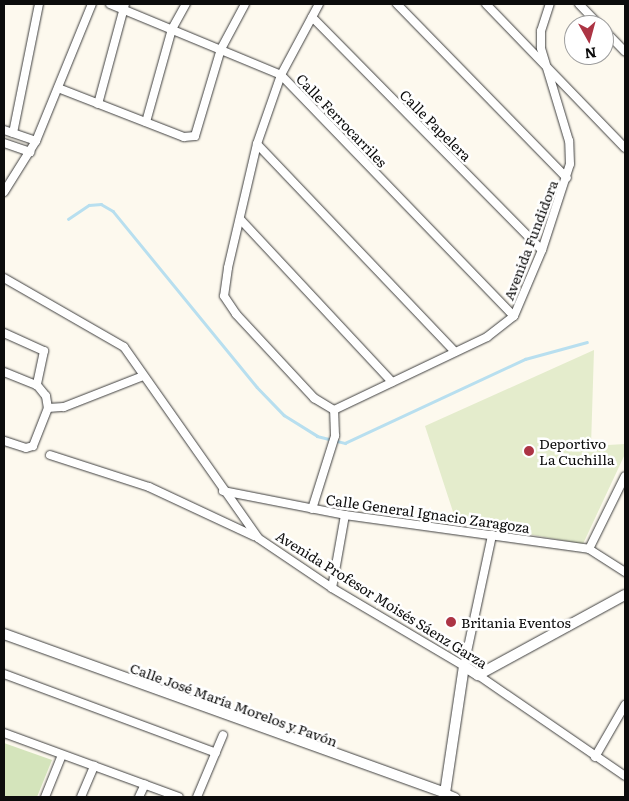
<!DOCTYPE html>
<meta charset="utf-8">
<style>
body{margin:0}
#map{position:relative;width:629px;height:801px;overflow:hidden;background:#fdf9ee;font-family:Literata,serif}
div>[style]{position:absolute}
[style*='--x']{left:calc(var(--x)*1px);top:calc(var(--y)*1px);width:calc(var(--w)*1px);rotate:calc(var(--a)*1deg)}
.green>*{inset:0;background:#d4e4bb}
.pitch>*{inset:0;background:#e4eccc}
.stream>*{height:2.5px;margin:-1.25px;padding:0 1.25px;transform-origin:1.25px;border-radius:1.25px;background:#b8dfef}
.roads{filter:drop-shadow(0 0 1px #3f3f3f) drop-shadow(0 0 1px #3f3f3f)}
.minor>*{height:8px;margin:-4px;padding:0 4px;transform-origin:4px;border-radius:4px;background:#fff}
.tertiary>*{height:10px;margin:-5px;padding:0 5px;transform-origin:5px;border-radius:5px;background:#fff}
.dots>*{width:14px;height:14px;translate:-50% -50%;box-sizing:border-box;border:2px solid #fff;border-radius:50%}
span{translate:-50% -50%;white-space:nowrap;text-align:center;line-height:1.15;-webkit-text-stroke:5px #fff;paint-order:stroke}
.street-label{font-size:14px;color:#0c0c0c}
.poi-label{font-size:14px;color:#0c0c0c}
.left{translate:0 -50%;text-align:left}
.frame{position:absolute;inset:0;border:5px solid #0c0c0c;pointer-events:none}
.north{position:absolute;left:564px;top:15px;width:50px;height:50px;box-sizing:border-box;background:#fff;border:1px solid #9e9e9e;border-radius:50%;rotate:173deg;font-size:14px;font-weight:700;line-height:20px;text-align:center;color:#0c0c0c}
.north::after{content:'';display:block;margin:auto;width:18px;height:22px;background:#ac3444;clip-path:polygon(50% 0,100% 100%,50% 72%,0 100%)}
</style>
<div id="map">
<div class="green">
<i style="clip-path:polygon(4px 743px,52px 760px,37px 797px,4px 797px)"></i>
</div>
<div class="pitch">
<i style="clip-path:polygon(594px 350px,591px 446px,625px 444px,625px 454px,583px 544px,456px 521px,425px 426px)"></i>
</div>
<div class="stream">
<i style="--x:68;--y:219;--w:25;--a:-34"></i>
<i style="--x:89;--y:205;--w:12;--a:-5"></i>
<i style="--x:101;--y:204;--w:14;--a:30"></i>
<i style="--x:113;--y:211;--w:227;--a:50.7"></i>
<i style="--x:257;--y:387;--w:39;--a:46"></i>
<i style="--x:284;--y:415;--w:39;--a:32"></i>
<i style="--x:317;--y:436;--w:29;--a:14"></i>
<i style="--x:345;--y:443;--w:199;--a:-25"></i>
<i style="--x:525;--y:359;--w:64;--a:-15.3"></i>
</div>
<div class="roads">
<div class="minor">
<i style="--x:110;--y:4;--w:185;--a:22.5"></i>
<i style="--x:281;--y:75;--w:335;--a:46"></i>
<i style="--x:319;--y:4;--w:81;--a:118.2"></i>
<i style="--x:281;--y:75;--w:73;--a:109.2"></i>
<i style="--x:257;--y:144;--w:127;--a:103.2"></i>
<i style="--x:228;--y:268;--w:28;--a:98"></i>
<i style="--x:224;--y:296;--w:22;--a:56"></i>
<i style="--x:236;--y:314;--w:115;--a:47.1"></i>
<i style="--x:314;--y:398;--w:23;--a:31"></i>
<i style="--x:397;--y:4;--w:243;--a:45.7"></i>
<i style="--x:486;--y:4;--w:200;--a:46"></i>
<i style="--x:579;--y:4;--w:29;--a:46"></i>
<i style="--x:312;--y:17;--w:327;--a:45.4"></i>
<i style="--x:604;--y:30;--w:30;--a:46"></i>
<i style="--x:58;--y:88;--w:135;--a:21.3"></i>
<i style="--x:184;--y:137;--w:11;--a:-5"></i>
<i style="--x:195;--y:136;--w:91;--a:-73.4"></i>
<i style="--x:221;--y:49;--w:51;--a:-61.9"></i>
<i style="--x:98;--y:104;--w:104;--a:-74.9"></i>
<i style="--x:146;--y:122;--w:97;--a:-74.4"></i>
<i style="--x:172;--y:29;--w:29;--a:-61"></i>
<i style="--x:4;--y:130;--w:34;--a:19"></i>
<i style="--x:13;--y:133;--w:132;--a:-78.6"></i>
<i style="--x:4;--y:143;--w:28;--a:19"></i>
<i style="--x:257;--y:144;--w:287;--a:46.4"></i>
<i style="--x:4;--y:192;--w:60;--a:-57.9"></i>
<i style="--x:36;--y:141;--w:148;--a:-67.8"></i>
<i style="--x:240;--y:219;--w:223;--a:47"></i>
<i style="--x:4;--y:278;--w:138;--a:29.9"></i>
<i style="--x:124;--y:347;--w:233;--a:54.9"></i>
<i style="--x:258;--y:538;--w:89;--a:34"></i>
<i style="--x:332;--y:588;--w:153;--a:30.6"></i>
<i style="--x:464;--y:666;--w:134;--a:-77.9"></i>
<i style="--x:4;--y:333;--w:44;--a:24.2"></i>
<i style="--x:44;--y:351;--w:35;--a:102"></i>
<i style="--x:4;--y:372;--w:35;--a:22"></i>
<i style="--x:37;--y:385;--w:14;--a:51"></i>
<i style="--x:46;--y:396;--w:12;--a:81"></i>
<i style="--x:48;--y:408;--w:41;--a:111.5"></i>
<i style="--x:33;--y:446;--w:7;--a:164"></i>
<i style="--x:26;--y:448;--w:23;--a:-162"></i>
<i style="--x:48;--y:408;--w:16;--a:-4"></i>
<i style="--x:64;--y:407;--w:85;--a:-21.4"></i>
<i style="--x:334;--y:410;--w:170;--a:-25.5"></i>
<i style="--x:487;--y:337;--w:34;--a:-38"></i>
<i style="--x:514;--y:316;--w:72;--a:-67"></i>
<i style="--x:542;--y:250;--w:90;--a:-72"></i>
<i style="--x:570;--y:164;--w:23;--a:-92"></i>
<i style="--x:569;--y:141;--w:97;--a:-106.8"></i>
<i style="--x:541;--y:48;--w:17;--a:-90"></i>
<i style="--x:541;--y:31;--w:28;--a:-72"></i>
<i style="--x:50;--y:455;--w:104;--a:17.9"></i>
<i style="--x:149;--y:487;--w:116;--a:25"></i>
<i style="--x:223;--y:491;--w:124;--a:11.1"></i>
<i style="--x:345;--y:515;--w:246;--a:7.9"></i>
<i style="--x:589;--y:549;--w:43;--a:32.6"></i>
<i style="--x:312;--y:509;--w:77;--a:-72.5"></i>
<i style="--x:335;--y:436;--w:26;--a:-92"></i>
<i style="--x:589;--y:549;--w:81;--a:-63.7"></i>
<i style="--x:332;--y:588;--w:74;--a:-79.9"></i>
<i style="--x:4;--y:674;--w:226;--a:20.4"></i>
<i style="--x:478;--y:675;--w:178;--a:34.5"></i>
<i style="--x:4;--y:733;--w:186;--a:20.1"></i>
<i style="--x:595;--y:757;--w:60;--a:-60"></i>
<i style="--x:45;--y:797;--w:45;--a:-68"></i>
<i style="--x:81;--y:797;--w:34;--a:-67"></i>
<i style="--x:139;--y:797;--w:14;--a:-65"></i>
<i style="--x:197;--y:797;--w:67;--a:-67.2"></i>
<i style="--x:444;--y:797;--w:4;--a:-76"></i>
<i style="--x:445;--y:793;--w:11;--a:22"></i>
</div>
<div class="tertiary">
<i style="--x:4;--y:634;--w:469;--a:19.8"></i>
<i style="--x:445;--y:793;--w:128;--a:-81.5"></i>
<i style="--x:464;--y:666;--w:17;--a:33"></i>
<i style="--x:478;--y:675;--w:167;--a:-28.6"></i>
</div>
</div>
<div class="dots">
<i style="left:529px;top:451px;background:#ac3444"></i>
<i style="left:451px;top:622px;background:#ac3444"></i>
</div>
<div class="street-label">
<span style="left:342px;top:120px;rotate:46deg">Calle Ferrocarriles</span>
<span style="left:436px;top:125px;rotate:45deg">Calle Papelera</span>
<span style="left:530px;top:240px;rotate:-69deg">Avenida Fundidora</span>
<span style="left:428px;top:513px;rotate:8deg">Calle General Ignacio Zaragoza</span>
<span style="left:382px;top:599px;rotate:32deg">Avenida Profesor Moisés Sáenz Garza</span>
<span style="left:234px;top:704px;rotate:20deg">Calle José María Morelos y Pavón</span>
</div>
<div class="poi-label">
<span class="left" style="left:539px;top:451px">Deportivo<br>La Cuchilla</span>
<span class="left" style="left:461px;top:622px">Britania Eventos</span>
</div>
<div class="frame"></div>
<div class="north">N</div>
</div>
